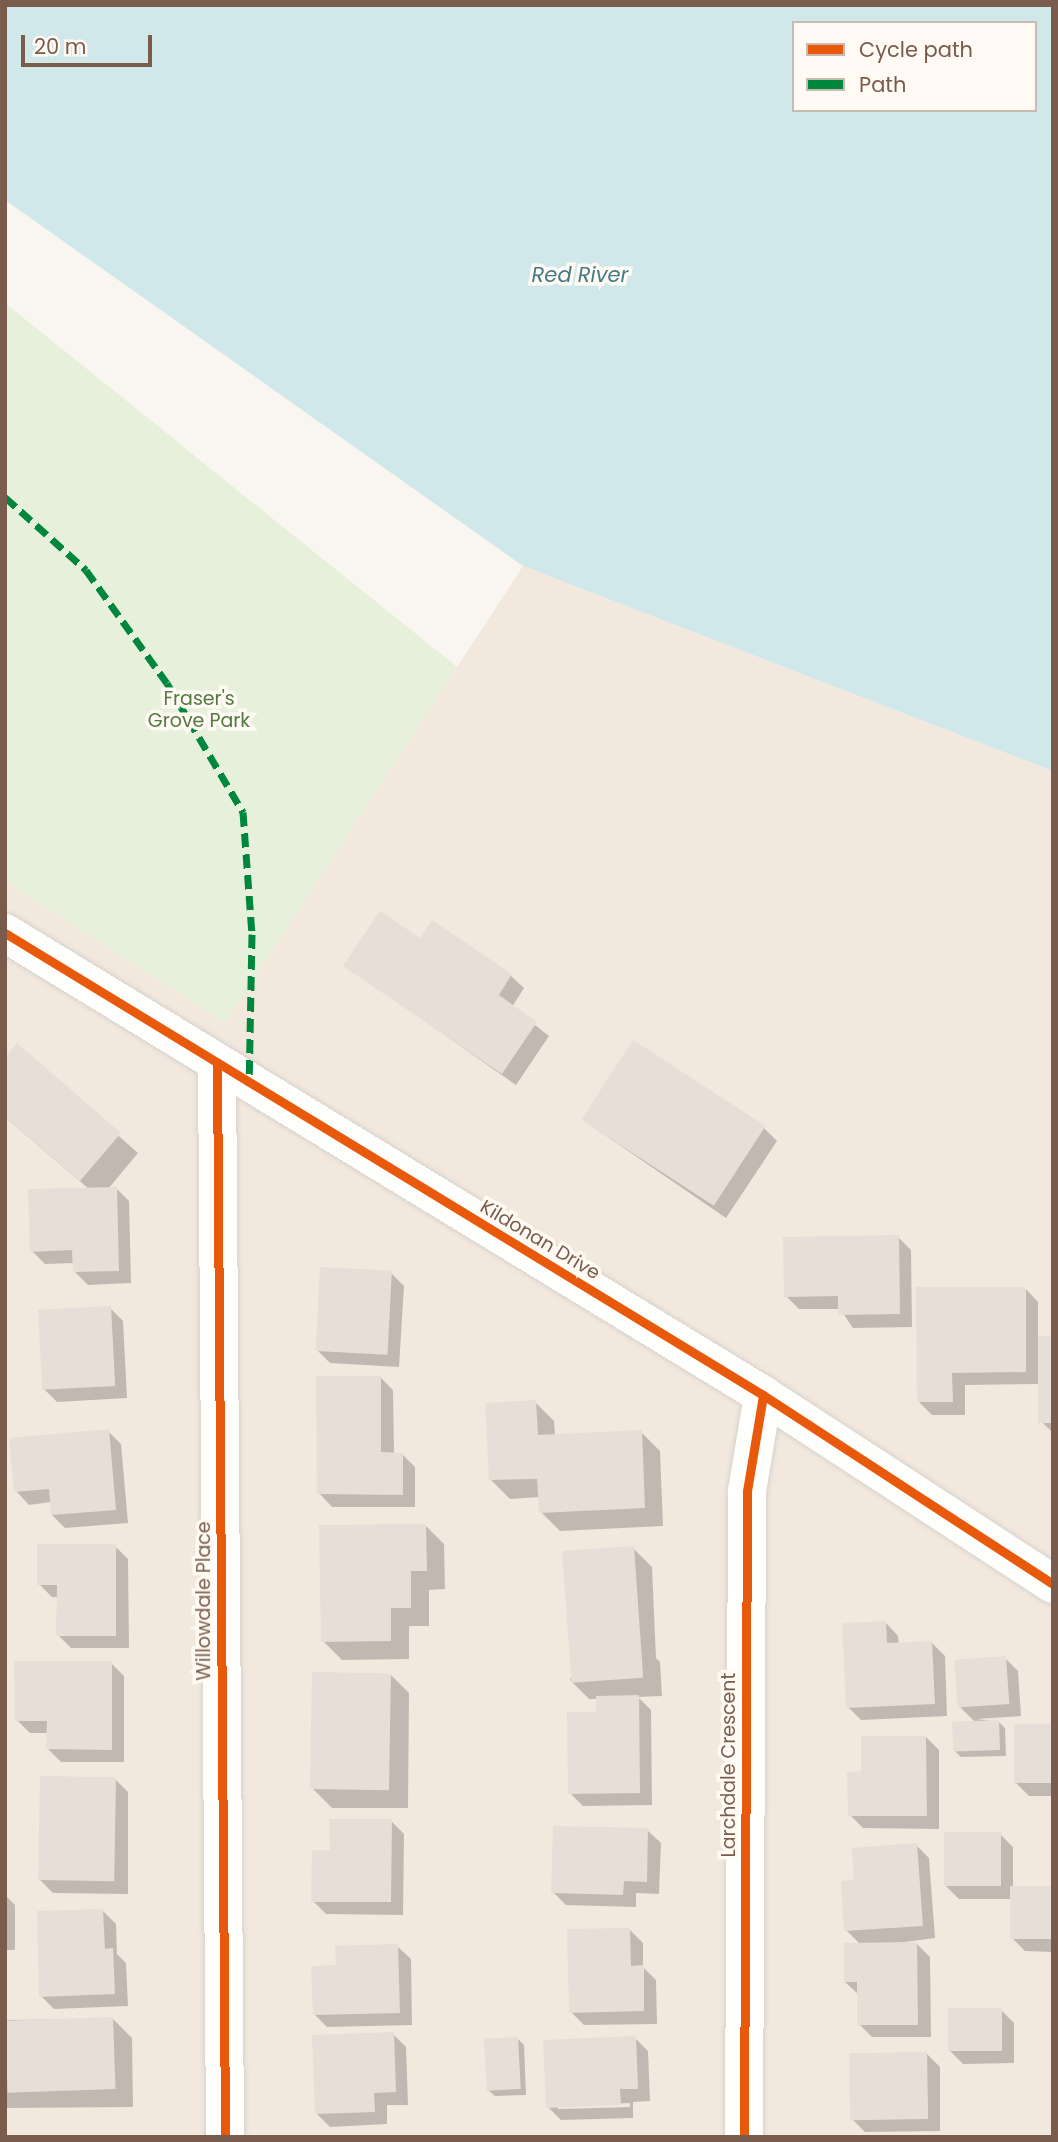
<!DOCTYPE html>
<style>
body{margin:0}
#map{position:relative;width:1058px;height:2142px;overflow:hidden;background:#f9f5f0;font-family:Poppins,sans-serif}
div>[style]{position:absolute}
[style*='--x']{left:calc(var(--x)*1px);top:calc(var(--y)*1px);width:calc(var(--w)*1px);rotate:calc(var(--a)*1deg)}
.residential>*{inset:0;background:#f2e8de}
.green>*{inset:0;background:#e7f0db}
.water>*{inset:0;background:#d0e8ea}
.shadow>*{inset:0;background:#0003}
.building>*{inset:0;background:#e6ded7;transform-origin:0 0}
.roads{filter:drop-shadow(0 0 2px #d7d1cb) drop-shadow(0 0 2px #d7d1cb)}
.minor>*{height:38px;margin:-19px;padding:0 19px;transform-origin:19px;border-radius:19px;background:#fefefd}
.quiet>*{height:7px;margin-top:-3.5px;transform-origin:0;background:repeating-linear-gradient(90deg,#00873e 0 14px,transparent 0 21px)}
.cycleway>*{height:9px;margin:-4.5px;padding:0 4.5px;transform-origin:4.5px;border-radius:4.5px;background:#e8590c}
span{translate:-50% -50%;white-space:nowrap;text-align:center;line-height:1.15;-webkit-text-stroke:7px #fffaf3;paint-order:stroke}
.park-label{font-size:19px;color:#537a41}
.street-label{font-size:19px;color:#7a5c4d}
.water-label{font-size:21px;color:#437c86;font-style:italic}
.frame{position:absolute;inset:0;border:7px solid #7a5c4d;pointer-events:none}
.legend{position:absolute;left:792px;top:21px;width:245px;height:91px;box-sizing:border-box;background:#fffaf3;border:2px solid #cabbb1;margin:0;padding:9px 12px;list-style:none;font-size:21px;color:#7a5c4d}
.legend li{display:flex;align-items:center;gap:14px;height:35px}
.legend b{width:35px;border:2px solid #cabbb1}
.scale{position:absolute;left:21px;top:35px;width:131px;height:32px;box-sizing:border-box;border:4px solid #7a5c4d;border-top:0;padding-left:9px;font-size:21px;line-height:24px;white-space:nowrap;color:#7a5c4d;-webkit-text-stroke:5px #fffaf3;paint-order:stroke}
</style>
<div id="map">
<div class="residential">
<i style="clip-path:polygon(523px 566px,1053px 771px,1053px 2137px,5px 2137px,5px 881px,225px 1023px)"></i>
</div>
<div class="green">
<i style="clip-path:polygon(5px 303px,457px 667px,225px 1023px,5px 881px)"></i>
</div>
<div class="water">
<i style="clip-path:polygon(evenodd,5px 5px,1053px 5px,1053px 771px,523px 566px,5px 200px,5px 5px,794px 23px,1035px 23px,1035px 110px,794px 110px,794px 23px)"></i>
</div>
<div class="shadow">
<i style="clip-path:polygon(433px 922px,511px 976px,524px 988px,512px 1007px,549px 1036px,516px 1085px,345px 965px,421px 941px)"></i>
<i style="clip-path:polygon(17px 1046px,138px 1153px,108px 1189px,116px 1188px,129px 1201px,131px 1283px,88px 1285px,75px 1272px,75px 1263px,45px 1264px,32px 1251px,89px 1189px,5px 1117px)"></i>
<i style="clip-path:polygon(583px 1120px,764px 1128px,777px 1141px,726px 1218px)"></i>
<i style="clip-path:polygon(898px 1237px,911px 1250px,912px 1327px,853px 1328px,840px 1309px,799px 1309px,786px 1296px)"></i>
<i style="clip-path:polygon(391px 1273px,404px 1286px,399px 1367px,330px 1363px,317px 1350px)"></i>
<i style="clip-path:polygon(1025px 1288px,1038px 1302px,1038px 1338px,1053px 1338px,1053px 1433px,1042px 1422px,1041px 1384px,965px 1385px,965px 1415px,932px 1415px,919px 1402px)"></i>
<i style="clip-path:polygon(110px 1308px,123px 1321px,127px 1398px,57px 1402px,44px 1389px)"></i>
<i style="clip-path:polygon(380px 1377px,393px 1390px,394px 1454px,402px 1454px,415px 1467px,415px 1507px,332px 1507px,319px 1493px)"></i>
<i style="clip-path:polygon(535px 1402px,554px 1421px,555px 1436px,641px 1432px,660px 1451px,663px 1526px,560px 1531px,541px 1512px,540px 1497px,510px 1499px,491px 1480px)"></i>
<i style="clip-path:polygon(108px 1431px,121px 1444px,128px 1523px,65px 1528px,52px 1515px,51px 1502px,29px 1505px,16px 1491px)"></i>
<i style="clip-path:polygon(5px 1495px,7px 1533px,5px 1533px)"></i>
<i style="clip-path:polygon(425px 1525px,444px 1544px,445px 1589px,429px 1590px,429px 1626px,409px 1626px,409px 1659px,342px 1660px,323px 1641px)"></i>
<i style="clip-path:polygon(115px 1546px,128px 1559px,129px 1648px,71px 1648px,58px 1635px,59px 1597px,52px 1597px,39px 1584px)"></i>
<i style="clip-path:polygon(633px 1548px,652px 1567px,656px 1658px,660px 1662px,662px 1696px,638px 1697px,651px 1710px,652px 1805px,583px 1806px,570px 1793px,598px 1714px,598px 1699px,589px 1699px,570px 1680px)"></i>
<i style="clip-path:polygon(885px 1622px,898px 1636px,899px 1645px,932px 1643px,945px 1656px,947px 1716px,861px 1720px,848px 1707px)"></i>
<i style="clip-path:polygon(1005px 1658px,1018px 1671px,1021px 1716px,977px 1719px,999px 1722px,1005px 1728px,1006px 1756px,961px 1757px,955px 1751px,975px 1722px,959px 1706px)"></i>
<i style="clip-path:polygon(111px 1663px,124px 1676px,124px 1762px,61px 1762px,48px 1749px,48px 1733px,30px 1733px,17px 1720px)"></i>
<i style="clip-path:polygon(390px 1674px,409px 1693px,408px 1808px,332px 1808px,313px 1789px)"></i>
<i style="clip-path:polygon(1053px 1725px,1053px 1796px,1029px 1796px,1016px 1783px)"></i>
<i style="clip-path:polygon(926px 1737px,939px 1750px,939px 1829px,863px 1828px,850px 1815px)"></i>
<i style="clip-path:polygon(115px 1779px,128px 1792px,128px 1894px,53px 1893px,40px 1880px)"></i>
<i style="clip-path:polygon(391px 1821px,404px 1834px,403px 1915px,326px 1914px,313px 1901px,331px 1851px)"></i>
<i style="clip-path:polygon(647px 1830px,661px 1843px,659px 1894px,636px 1893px,636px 1907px,566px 1905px,553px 1892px)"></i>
<i style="clip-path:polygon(1000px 1834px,1013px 1847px,1013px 1889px,1053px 1888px,1053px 1952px,1025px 1951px,1012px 1938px,1012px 1899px,959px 1899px,946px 1886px)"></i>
<i style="clip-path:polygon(916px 1845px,929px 1858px,935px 1938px,889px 1944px,917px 1944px,930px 1957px,931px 2037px,872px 2037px,859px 2024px,859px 1995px,845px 1982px,860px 1944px,846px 1930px,856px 1882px)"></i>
<i style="clip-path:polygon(5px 1895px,15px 1905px,15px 1950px,5px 1950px)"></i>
<i style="clip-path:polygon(103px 1911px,116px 1924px,117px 1954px,126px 1963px,128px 2006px,54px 2009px,41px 1996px)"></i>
<i style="clip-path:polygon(630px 1930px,643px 1943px,643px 1967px,656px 1980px,657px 2024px,584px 2025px,571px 2012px)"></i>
<i style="clip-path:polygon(397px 1946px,411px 1959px,412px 2025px,327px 2027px,314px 2014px,338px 1967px)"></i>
<i style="clip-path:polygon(1001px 2010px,1014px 2023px,1014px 2063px,963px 2064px,950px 2051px)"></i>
<i style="clip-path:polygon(113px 2019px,132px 2038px,133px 2107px,5px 2108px,5px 2020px)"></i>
<i style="clip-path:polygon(393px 2034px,406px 2047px,408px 2105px,387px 2105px,387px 2124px,330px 2127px,317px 2114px)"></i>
<i style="clip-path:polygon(517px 2038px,524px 2045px,526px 2095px,495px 2096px,488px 2090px)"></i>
<i style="clip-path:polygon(evenodd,635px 2038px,648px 2051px,650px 2101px,633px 2102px,633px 2118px,561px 2120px,548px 2107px,635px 2038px,630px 2103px,630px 2107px,558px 2109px,558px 2106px,630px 2103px)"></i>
<i style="clip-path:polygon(927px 2054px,940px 2067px,940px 2131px,865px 2132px,852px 2119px)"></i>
</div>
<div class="building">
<i style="clip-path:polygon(380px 911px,420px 938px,432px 920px,512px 974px,499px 995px,537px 1022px,502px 1074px,343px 966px)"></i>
<i style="left:633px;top:1040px;width:158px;height:95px;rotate:33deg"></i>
<i style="clip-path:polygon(17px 1043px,121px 1133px,80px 1181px,5px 1117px,5px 1057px)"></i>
<i style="clip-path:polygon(117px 1187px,119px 1271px,73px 1272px,72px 1250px,30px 1252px,28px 1189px)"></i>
<i style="clip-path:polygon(899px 1235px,900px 1314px,838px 1315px,838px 1296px,784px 1297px,783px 1237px)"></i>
<i style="left:320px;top:1267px;width:72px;height:84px;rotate:3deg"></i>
<i style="clip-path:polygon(916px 1287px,1026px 1287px,1026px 1372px,952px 1373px,953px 1402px,917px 1402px)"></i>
<i style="left:111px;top:1306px;width:80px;height:73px;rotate:87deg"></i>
<i style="left:1038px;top:1336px;width:15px;height:87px"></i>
<i style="clip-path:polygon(316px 1376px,381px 1376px,381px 1452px,403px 1453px,403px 1495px,317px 1494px)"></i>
<i style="clip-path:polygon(536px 1400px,538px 1435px,642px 1430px,645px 1508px,539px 1513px,537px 1479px,489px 1480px,485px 1403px)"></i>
<i style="clip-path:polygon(109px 1429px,116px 1510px,51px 1515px,49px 1489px,14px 1492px,9px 1438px)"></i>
<i style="clip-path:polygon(426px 1524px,427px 1571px,411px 1571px,411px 1608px,391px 1608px,391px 1641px,321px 1642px,319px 1525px)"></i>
<i style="clip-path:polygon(37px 1544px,116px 1544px,116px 1636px,56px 1636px,57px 1585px,37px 1585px)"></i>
<i style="left:634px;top:1546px;width:132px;height:72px;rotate:86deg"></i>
<i style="clip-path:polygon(886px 1621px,887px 1643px,932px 1641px,935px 1704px,846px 1708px,842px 1623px)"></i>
<i style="left:1006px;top:1656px;width:48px;height:52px;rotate:86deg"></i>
<i style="clip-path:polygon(14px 1661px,112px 1661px,112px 1750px,46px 1749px,47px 1721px,15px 1721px)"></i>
<i style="left:312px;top:1672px;width:79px;height:117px;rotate:1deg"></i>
<i style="clip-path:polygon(639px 1695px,640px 1793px,568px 1794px,567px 1712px,596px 1712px,596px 1696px)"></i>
<i style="left:999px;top:1720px;width:30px;height:47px;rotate:88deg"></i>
<i style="left:1014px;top:1724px;width:39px;height:59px"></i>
<i style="clip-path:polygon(861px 1736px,926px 1736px,927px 1816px,848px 1816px,847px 1772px,861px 1771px)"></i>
<i style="left:40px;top:1776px;width:76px;height:104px;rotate:1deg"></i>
<i style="clip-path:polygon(329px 1819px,392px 1819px,391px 1902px,311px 1902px,312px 1850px,330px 1850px)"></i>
<i style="clip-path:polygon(553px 1826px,648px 1828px,647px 1882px,624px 1881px,623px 1895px,551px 1893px)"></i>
<i style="left:944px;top:1832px;width:57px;height:54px"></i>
<i style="clip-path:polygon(917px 1843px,923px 1926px,844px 1931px,841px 1881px,854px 1880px,852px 1848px)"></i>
<i style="left:1053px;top:1886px;width:53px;height:43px;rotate:90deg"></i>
<i style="clip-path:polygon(103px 1909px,105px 1949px,113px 1948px,115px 1994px,39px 1997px,37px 1911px)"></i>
<i style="clip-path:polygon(630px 1928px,631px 1966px,644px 1965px,644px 2011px,569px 2013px,567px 1929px)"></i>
<i style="clip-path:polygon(917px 1942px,918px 2025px,857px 2025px,857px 1982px,844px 1982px,844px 1943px)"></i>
<i style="clip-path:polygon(398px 1944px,400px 2013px,313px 2015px,311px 1966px,336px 1965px,335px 1946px)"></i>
<i style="left:1002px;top:2008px;width:43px;height:54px;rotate:90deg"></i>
<i style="left:113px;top:2017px;width:72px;height:108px;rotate:88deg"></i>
<i style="clip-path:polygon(394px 2032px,396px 2092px,374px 2093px,375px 2112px,315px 2114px,312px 2035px)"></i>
<i style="clip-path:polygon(636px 2036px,638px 2089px,620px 2089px,621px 2105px,546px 2108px,543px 2040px)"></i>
<i style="left:518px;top:2037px;width:52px;height:34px;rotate:87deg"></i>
<i style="left:927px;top:2052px;width:67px;height:78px;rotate:89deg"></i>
</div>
<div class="roads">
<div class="minor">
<i style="--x:5;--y:933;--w:888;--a:31.36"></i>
<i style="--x:763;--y:1395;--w:346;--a:33.1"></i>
<i style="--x:217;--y:1065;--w:1072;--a:89.57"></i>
<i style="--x:744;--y:2137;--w:646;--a:-89.73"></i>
<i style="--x:747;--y:1491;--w:97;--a:-80.5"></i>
</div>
</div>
<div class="quiet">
<i style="--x:5;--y:497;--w:109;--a:42"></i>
<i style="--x:86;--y:570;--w:139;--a:54.4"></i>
<i style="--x:167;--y:683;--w:150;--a:59.5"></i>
<i style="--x:243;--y:812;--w:122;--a:85.8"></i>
<i style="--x:252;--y:934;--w:151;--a:91.1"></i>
</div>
<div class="cycleway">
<i style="--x:5;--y:933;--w:888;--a:31.36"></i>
<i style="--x:763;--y:1395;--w:346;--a:33.1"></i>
<i style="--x:217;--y:1065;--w:1072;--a:89.57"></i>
<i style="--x:744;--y:2137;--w:646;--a:-89.73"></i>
<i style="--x:747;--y:1491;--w:97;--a:-80.5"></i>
</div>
<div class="park-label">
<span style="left:199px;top:710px">Fraser's<br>Grove Park</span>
</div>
<div class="street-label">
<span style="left:540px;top:1240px;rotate:31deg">Kildonan Drive</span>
<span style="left:204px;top:1601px;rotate:-90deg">Willowdale Place</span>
<span style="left:729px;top:1765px;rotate:-90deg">Larchdale Crescent</span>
</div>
<div class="water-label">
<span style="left:580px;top:275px">Red River</span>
</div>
<div class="frame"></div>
<ul class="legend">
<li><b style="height:9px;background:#e8590c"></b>Cycle path</li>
<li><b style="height:9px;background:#00873e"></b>Path</li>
</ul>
<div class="scale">20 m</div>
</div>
